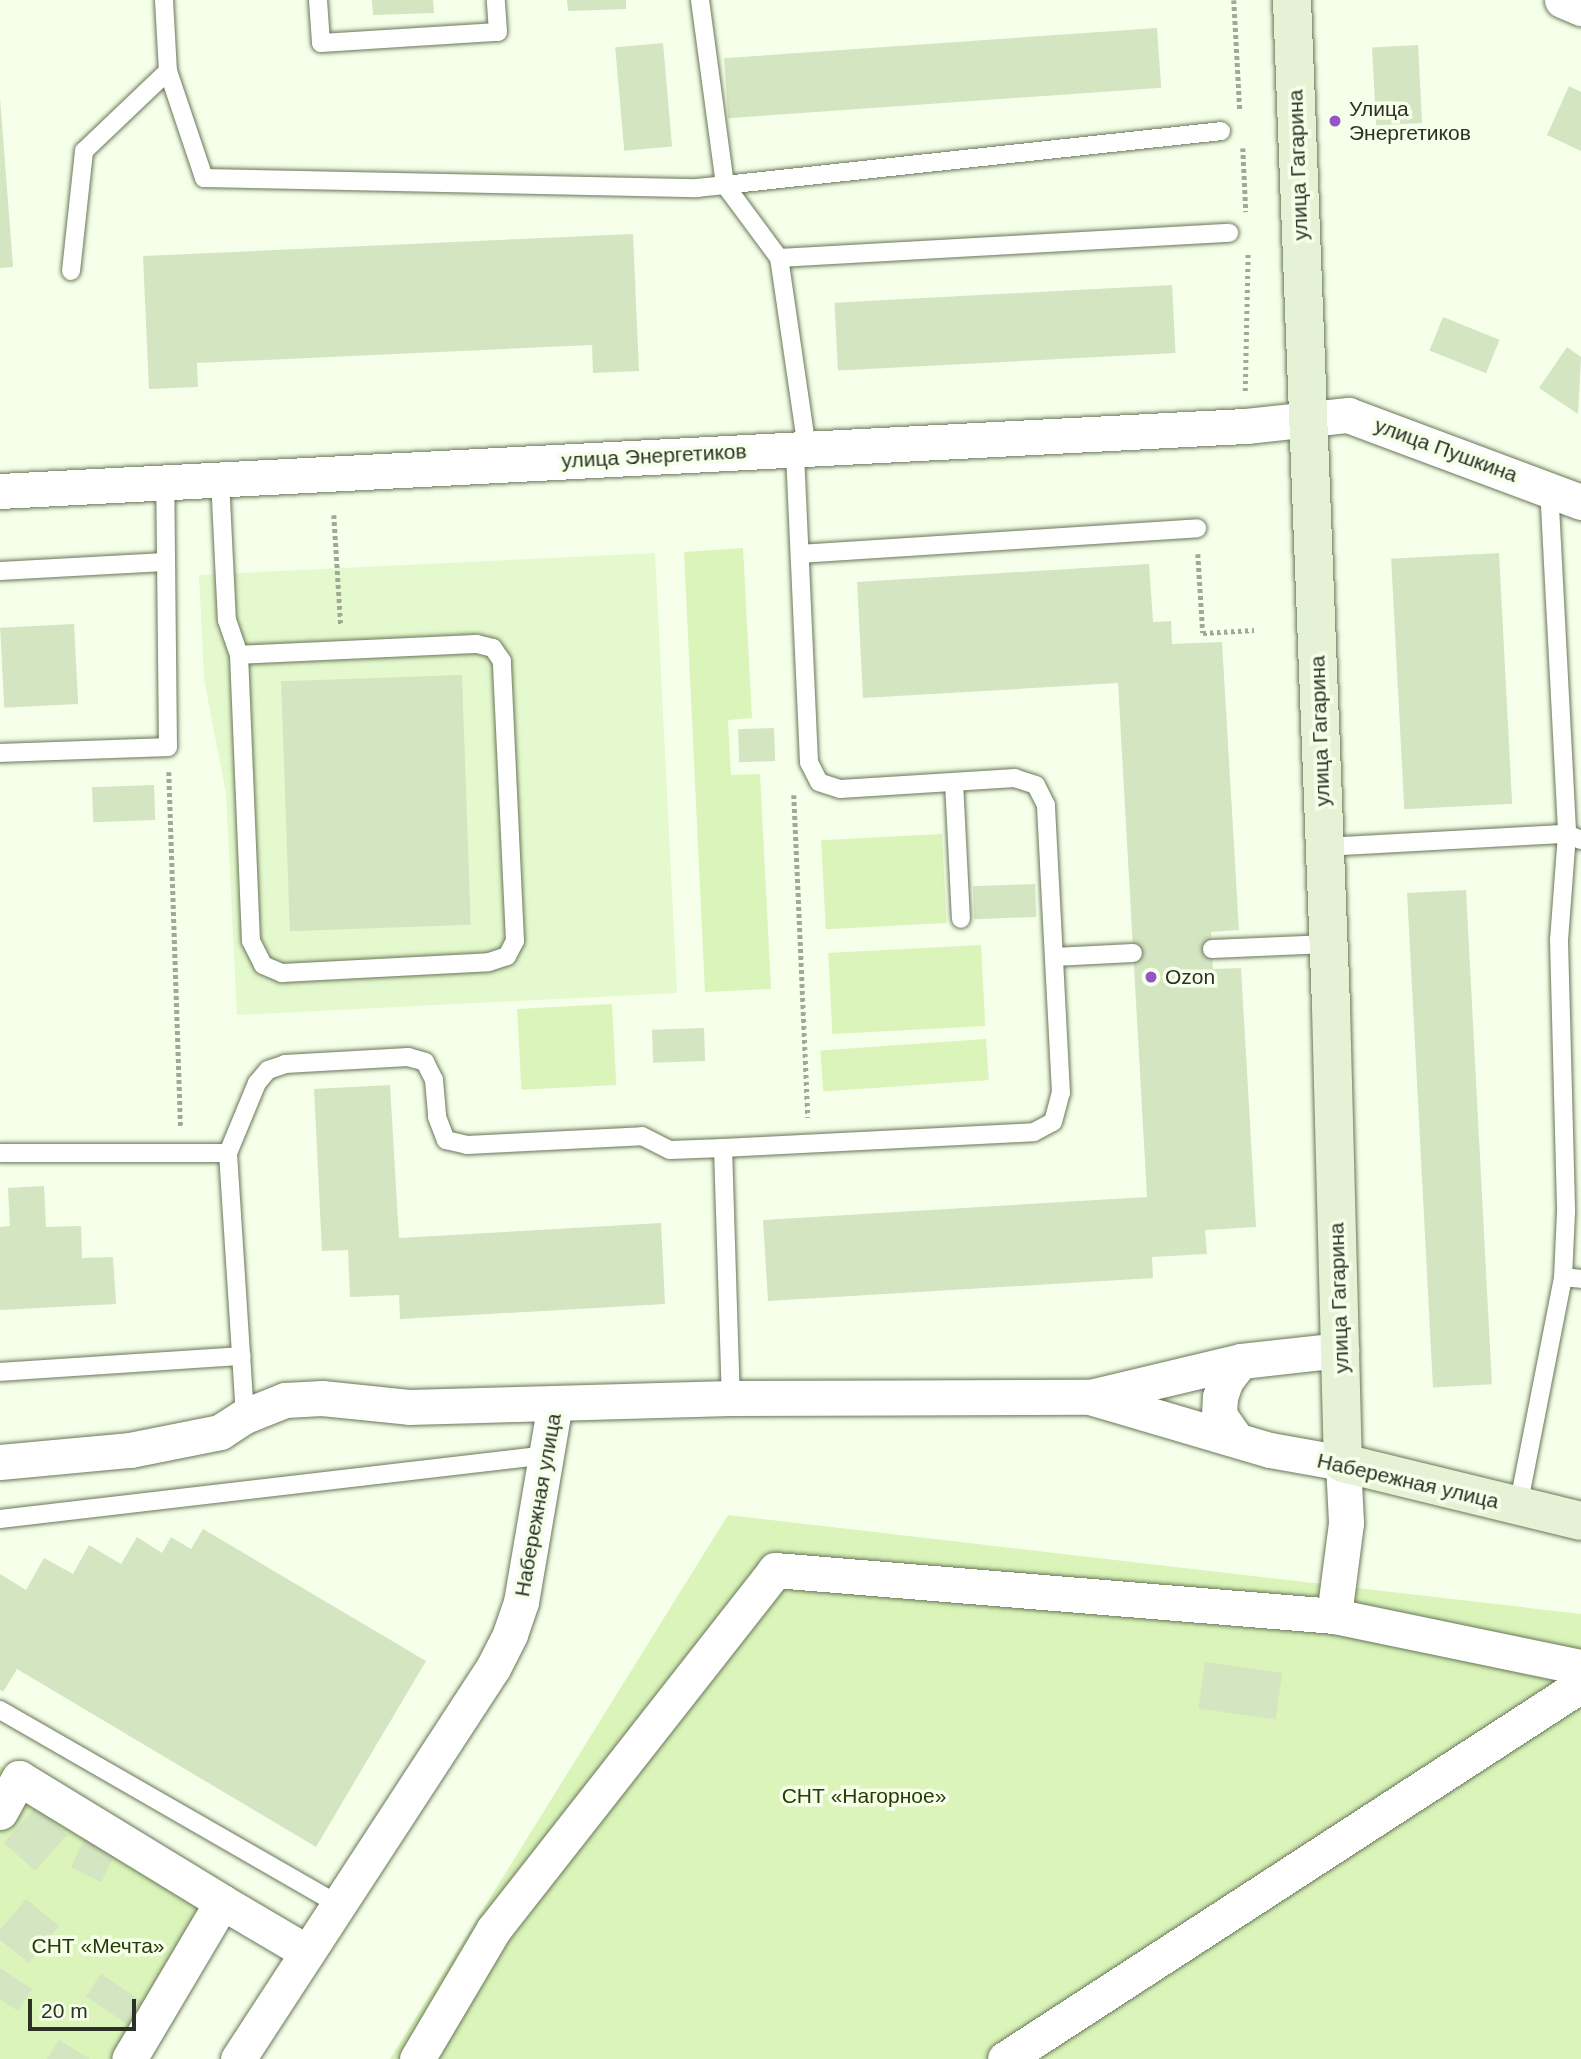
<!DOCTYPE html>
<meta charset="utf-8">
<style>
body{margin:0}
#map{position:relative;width:1581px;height:2059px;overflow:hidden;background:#f5ffe9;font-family:Arial,sans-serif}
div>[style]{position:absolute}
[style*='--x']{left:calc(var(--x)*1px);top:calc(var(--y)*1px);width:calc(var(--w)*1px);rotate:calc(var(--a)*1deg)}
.built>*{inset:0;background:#e5f9ce}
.green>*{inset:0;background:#daf4ba;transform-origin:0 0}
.building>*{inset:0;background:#d4e5c2;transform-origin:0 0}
.path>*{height:4.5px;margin-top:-2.25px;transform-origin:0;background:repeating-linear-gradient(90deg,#a0a997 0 3.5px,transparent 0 7px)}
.roads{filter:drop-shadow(0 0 2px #697758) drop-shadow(0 0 2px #697758)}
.lane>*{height:18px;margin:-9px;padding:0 9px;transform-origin:9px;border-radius:9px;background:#fff}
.street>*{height:35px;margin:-17.5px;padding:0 17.5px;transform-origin:17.5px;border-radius:17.5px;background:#fff}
.secondary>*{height:38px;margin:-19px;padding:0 19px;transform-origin:19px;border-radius:19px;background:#e6f2d5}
.dots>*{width:19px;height:19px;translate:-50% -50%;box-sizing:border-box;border:4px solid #f5ffe9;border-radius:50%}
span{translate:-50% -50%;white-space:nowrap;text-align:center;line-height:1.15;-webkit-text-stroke:7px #f5ffe9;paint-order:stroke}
.poi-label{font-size:21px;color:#2b3124}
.left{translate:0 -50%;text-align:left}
.street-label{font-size:21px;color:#2b3124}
.park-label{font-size:21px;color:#283a06}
.scale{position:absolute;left:28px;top:1999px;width:108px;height:32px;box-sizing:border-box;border:4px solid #2b3124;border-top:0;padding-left:9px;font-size:21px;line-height:24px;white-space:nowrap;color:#2b3124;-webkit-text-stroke:5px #f5ffe9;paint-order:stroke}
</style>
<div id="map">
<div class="built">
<i style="clip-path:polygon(655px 553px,677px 993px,237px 1015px,226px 794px,204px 679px,199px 575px)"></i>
</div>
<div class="green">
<i style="clip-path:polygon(743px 548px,752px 718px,728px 720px,731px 775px,760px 774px,771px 989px,705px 992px,684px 552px)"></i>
<i style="left:942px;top:834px;width:89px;height:121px;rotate:87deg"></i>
<i style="left:981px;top:945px;width:81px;height:153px;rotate:87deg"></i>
<i style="left:612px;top:1004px;width:81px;height:95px;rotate:87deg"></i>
<i style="left:986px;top:1039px;width:41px;height:166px;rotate:86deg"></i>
<i style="clip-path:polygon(728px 1515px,1581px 1614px,1581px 2059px,390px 2059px)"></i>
<i style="clip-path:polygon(0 1766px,235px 1910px,144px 2059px,0 2059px)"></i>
</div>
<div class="building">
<i style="clip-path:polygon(372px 0,433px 0,434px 13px,373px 15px)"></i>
<i style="clip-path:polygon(567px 0,626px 0,626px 9px,568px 11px)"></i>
<i style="left:1157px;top:28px;width:60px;height:434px;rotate:86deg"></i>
<i style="left:663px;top:43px;width:104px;height:48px;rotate:85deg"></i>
<i style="left:1418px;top:45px;width:78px;height:46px;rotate:87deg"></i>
<i style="clip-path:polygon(1569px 86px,1581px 92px,1581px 151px,1547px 135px)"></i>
<i style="clip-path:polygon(0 98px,13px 267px,0 268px)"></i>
<i style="clip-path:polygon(633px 234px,639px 371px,593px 373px,592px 345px,197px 363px,198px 387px,149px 389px,143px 256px)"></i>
<i style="left:1172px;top:285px;width:68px;height:338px;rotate:87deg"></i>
<i style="left:1443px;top:317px;width:61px;height:36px;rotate:22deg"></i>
<i style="clip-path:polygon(1567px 347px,1581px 357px,1578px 414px,1539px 388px)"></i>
<i style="left:1499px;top:553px;width:251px;height:108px;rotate:87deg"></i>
<i style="clip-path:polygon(1149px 564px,1153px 622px,1171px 621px,1172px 644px,1222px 642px,1239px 930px,1211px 932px,1213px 969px,1241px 968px,1256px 1227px,1205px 1230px,1207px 1254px,1152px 1257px,1153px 1278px,768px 1301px,763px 1220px,1147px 1197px,1118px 683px,863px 698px,857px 582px)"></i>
<i style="left:74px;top:624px;width:80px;height:74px;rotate:87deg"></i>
<i style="left:462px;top:675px;width:250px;height:181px;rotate:88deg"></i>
<i style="left:774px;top:728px;width:33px;height:36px;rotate:88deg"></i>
<i style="left:154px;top:785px;width:35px;height:62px;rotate:88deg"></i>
<i style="left:1035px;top:884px;width:33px;height:62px;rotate:88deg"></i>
<i style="left:1466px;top:890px;width:495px;height:59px;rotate:87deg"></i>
<i style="left:704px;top:1028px;width:33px;height:52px;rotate:88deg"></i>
<i style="clip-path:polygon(390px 1085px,399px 1238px,661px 1223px,665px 1304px,400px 1319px,399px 1295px,350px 1297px,348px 1250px,322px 1251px,314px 1089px)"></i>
<i style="clip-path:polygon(44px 1186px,46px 1227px,81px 1226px,82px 1258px,113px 1257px,116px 1304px,0 1310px,0 1227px,10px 1226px,8px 1188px)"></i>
<i style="clip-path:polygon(203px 1529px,426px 1661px,316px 1847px,17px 1669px,3px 1692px,0 1690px,0 1574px,26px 1590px,44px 1558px,73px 1574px,89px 1545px,121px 1564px,137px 1537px,162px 1553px,171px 1537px,191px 1549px)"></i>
<i style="left:1205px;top:1662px;width:78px;height:47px;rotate:8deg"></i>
<i style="left:36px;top:1807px;width:42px;height:48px;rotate:42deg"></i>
<i style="left:87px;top:1834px;width:34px;height:37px;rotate:26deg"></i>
<i style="clip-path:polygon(26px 1899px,59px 1926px,29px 1963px,0 1940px,0 1930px)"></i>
<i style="clip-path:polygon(0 1968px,32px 1989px,18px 2011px,0 1999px)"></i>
<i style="left:101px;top:1974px;width:50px;height:27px;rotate:34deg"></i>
<i style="clip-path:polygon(59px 2040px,90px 2059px,47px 2059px)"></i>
</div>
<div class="path">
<i style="--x:1234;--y:0;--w:111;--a:86.9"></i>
<i style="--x:1243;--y:148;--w:64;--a:87.3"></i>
<i style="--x:1245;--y:391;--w:138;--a:-88.8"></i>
<i style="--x:334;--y:515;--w:110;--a:86.4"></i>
<i style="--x:1198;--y:554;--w:79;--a:86.4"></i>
<i style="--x:1203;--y:633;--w:51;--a:-3.4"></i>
<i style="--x:169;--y:772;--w:355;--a:88.1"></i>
<i style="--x:794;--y:795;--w:323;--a:87.5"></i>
</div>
<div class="roads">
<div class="lane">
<i style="--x:164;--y:0;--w:71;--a:86.8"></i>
<i style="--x:168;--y:71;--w:113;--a:71.4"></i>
<i style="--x:204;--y:178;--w:493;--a:1.2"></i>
<i style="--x:697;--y:188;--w:28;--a:-6"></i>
<i style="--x:725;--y:185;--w:187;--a:-97.7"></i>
<i style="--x:318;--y:0;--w:43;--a:86"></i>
<i style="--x:321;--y:43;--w:177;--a:-3.6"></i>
<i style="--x:498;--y:32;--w:32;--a:-94"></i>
<i style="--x:779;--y:258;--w:91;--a:-126.5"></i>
<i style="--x:725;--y:185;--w:499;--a:-6.2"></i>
<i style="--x:71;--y:271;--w:121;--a:-83.8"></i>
<i style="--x:84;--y:151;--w:116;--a:-43.6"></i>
<i style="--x:807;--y:449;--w:193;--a:-98.3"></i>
<i style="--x:779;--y:258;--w:451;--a:-3.2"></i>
<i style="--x:220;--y:479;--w:141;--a:87.2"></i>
<i style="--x:227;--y:620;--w:37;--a:71"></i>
<i style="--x:239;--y:655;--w:286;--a:87.6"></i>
<i style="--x:251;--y:941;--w:27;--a:63"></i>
<i style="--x:263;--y:965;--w:21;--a:23"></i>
<i style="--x:282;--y:973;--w:207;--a:-3"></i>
<i style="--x:489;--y:962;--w:19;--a:-18"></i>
<i style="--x:507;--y:956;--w:17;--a:-62"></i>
<i style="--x:515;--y:941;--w:280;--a:-92.7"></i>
<i style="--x:502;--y:661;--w:16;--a:-125"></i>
<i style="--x:493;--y:648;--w:16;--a:-166"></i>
<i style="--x:477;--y:644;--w:238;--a:177.4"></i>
<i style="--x:1549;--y:487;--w:347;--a:87"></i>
<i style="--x:1567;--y:834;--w:106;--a:94.3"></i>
<i style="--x:1559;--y:940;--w:272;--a:88.5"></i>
<i style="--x:1566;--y:1212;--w:65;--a:92.6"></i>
<i style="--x:1563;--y:1277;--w:18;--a:6"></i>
<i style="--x:800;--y:554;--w:398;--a:-3.7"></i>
<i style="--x:0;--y:571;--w:165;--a:-3.1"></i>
<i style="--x:0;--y:753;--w:168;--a:-2"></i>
<i style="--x:168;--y:747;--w:265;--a:-90.6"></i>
<i style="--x:954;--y:782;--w:137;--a:87.1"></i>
<i style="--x:1324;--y:847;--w:243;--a:-3.1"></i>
<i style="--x:1567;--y:834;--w:15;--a:23"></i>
<i style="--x:1212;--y:949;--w:116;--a:-2.5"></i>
<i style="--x:1054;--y:957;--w:79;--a:-2.9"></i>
<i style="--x:723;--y:1148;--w:311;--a:-2.9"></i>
<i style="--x:1034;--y:1132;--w:21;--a:-28"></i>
<i style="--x:1053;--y:1122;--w:30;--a:-75"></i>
<i style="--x:1061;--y:1093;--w:288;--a:-93"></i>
<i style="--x:1046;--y:805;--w:22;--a:-117"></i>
<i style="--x:1036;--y:785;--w:22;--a:-162"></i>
<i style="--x:1015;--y:778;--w:175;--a:176.4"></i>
<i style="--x:840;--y:789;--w:22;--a:-162"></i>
<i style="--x:819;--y:782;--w:22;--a:-117"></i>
<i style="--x:809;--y:762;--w:313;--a:-92.6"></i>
<i style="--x:0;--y:1153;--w:228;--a:0"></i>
<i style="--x:0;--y:1372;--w:242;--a:-3.8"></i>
<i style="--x:245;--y:1416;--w:264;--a:-93.7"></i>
<i style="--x:228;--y:1153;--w:76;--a:-67.5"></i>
<i style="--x:257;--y:1083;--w:17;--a:-50"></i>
<i style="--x:268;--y:1070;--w:18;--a:-19"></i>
<i style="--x:285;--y:1064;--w:123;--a:-3.3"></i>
<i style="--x:408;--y:1057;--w:18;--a:16"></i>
<i style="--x:425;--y:1062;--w:20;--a:63"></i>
<i style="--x:434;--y:1080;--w:37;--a:85"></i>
<i style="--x:437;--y:1117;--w:25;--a:69"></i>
<i style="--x:446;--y:1140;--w:22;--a:13"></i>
<i style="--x:467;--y:1145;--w:175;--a:-2.9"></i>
<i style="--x:642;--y:1136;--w:31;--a:27"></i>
<i style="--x:670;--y:1150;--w:53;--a:-2.2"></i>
<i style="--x:723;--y:1148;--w:250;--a:88.2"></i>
<i style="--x:1518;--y:1507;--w:234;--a:-78.9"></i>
<i style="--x:0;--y:1519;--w:551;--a:-6.67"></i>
<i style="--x:0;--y:1710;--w:390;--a:29.9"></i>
</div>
<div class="street">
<i style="--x:1562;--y:0;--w:21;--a:23"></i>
<i style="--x:0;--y:491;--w:1248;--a:-2.99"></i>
<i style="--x:1246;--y:426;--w:103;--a:-6.2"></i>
<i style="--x:1348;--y:415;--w:249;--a:20.5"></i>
<i style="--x:1093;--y:1398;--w:184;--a:16.4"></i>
<i style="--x:1270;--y:1450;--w:74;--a:10.1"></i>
<i style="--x:1343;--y:1463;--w:60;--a:87.1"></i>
<i style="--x:1346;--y:1523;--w:94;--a:97.4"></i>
<i style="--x:1236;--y:1439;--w:29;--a:-125"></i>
<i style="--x:1219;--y:1415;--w:18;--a:-87"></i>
<i style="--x:1220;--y:1397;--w:18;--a:-71"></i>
<i style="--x:1226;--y:1380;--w:24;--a:-52"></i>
<i style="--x:0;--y:1462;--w:131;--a:-5.3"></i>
<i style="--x:130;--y:1450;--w:92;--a:-11.3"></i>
<i style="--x:220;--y:1432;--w:30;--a:-33"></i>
<i style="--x:245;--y:1416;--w:43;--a:-21.8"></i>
<i style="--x:285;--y:1400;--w:37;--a:-3"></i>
<i style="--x:322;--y:1398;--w:87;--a:5.9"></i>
<i style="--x:409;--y:1407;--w:322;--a:-1.6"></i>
<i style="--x:731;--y:1398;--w:359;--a:-0.2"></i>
<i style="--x:1090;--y:1397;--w:155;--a:-13.4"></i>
<i style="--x:1241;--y:1361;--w:101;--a:-6.3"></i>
<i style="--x:0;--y:1812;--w:39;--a:-61"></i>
<i style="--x:19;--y:1778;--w:238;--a:31.4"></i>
<i style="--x:222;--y:1902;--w:182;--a:120.6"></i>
<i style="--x:222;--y:1902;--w:99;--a:30.5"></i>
<i style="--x:238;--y:2059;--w:467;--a:-56.9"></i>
<i style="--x:493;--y:1668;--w:38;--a:-63"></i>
<i style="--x:510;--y:1634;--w:34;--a:-71"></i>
<i style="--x:521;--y:1602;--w:201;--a:-80.3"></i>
<i style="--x:417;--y:2059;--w:151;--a:-59.4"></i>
<i style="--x:494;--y:1929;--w:456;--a:-51.9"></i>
<i style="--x:775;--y:1570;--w:561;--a:4.7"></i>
<i style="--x:1334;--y:1616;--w:252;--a:11.7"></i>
<i style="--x:1005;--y:2059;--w:687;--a:-33"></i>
</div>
<div class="secondary">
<i style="--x:1292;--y:0;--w:1008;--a:87.78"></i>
<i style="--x:1331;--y:1007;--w:456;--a:88.5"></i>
<i style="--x:1343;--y:1463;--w:245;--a:13.7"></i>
</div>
</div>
<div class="dots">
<i style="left:1335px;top:121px;background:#9553c8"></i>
<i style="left:1151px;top:977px;background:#9553c8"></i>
</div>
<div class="poi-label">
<span class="left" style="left:1349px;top:121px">Улица<br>Энергетиков</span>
<span class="left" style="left:1165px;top:977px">Ozon</span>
</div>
<div class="street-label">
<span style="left:1298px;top:165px;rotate:-92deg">улица Гагарина</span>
<span style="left:1446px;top:450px;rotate:20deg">улица Пушкина</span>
<span style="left:654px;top:456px;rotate:-3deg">улица Энергетиков</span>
<span style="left:1320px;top:731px;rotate:-92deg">улица Гагарина</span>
<span style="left:1339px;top:1298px;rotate:-92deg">улица Гагарина</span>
<span style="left:1408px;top:1481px;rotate:13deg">Набережная улица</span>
<span style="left:538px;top:1505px;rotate:-80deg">Набережная улица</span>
</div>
<div class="park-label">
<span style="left:864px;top:1796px">СНТ «Нагорное»</span>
<span style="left:98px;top:1946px">СНТ «Мечта»</span>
</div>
<div class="scale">20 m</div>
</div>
